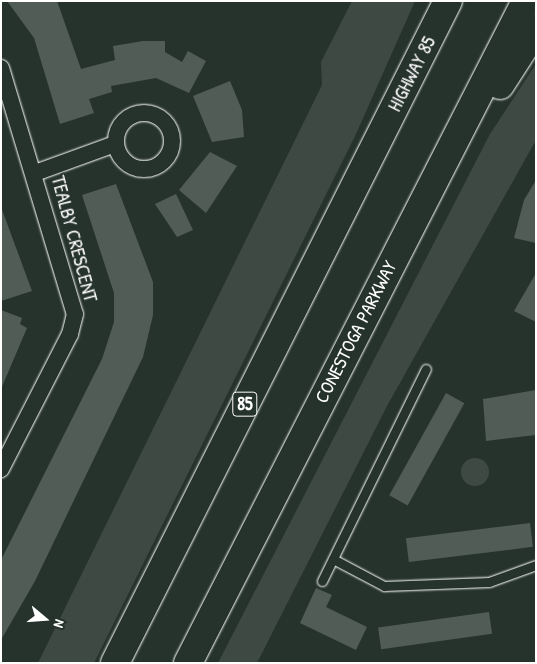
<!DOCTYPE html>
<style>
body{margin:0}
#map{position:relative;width:537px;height:664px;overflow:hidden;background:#26332d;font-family:"Patrick Hand",sans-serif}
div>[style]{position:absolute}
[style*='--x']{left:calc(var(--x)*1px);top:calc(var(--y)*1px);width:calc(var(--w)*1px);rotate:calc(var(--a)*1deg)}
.green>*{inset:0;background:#3e4944}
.round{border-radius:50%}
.building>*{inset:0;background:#515c57;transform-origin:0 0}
.roads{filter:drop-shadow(0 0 1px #fff) drop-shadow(0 0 1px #fff)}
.lane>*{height:9px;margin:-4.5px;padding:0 4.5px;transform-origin:4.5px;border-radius:4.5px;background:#26332d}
.street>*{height:16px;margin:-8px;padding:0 8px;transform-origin:8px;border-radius:8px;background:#26332d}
.street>.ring{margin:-8px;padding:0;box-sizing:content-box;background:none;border:16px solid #26332d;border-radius:50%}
.highway>*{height:28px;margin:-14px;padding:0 14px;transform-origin:14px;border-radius:14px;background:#26332d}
span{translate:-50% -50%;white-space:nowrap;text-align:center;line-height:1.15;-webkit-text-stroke:4px #26332d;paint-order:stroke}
.shield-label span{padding:1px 4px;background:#26332d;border:1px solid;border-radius:4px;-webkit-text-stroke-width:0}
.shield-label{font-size:18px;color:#fff;font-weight:700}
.street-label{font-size:19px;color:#fff}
.frame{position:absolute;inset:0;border:2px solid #fff;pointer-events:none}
.north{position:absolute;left:20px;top:594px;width:50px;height:50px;-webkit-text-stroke:4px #26332d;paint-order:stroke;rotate:108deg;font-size:14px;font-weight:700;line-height:20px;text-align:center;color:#fff}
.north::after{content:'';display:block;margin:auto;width:18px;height:22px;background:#fff;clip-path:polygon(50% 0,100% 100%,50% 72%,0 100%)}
</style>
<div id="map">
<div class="green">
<i style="clip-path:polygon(352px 1px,415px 1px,356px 134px,94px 663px,38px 663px,322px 85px,321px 62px)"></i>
<i style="clip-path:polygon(536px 64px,536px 140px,387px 406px,257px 663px,218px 663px,490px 134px)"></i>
<i class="round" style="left:461px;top:458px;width:28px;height:28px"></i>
</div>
<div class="building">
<i style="clip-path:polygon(7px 1px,57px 1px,81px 69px,115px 60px,113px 46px,143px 41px,165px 41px,165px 52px,182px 62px,188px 51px,206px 61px,189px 93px,156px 78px,111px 86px,112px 92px,89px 99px,94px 113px,60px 124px,34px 38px)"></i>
<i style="clip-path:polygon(230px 81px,242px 110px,244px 137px,212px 142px,193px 96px)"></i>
<i style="clip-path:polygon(210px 152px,237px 166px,206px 213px,179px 190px)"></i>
<i style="clip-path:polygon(536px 180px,536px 243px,514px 238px,524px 200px)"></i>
<i style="clip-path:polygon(116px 184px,153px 282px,153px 315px,143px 357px,35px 581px,1px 640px,1px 560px,102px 359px,114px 322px,114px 293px,82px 195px)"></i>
<i style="clip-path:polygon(176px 194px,193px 230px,177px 237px,155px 204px)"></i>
<i style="clip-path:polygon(1px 207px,32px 291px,1px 301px)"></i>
<i style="clip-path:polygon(536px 273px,536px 322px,514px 311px)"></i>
<i style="clip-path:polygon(1px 310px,22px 318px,20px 324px,27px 328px,1px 389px)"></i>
<i style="clip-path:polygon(536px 390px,536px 435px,486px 441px,483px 399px)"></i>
<i style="left:446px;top:393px;width:21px;height:117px;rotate:29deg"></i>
<i style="left:530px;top:523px;width:24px;height:125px;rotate:83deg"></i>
<i style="clip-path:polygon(316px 588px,332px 595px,326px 607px,367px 627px,356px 650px,300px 623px)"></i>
<i style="left:489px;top:612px;width:22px;height:112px;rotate:82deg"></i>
</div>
<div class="roads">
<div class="lane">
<i style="--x:333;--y:559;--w:58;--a:27.9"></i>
<i style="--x:384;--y:586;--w:105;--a:-2.2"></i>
<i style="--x:489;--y:582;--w:50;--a:-19.9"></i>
<i style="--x:322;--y:581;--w:236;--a:-63.9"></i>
</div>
<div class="street">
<i style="--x:1;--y:68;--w:257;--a:73.3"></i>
<i style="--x:75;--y:314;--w:21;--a:104"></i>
<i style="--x:70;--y:334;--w:152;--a:117.1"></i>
<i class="ring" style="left:116px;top:113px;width:40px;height:40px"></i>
<i style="--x:35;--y:173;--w:85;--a:-19.9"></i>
</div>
<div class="highway">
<i style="--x:500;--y:85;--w:67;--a:-57.3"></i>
<i style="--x:115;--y:663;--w:741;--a:-63.3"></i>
<i style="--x:188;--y:663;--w:743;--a:-62.95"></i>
</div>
</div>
<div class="shield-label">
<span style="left:245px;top:404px">85</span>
</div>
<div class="street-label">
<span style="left:412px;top:74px;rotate:-63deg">HIGHWAY 85</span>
<span style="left:74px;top:239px;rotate:75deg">TEALBY CRESCENT</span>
<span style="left:356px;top:332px;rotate:-63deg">CONESTOGA PARKWAY</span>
</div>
<div class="frame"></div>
<div class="north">N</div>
</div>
